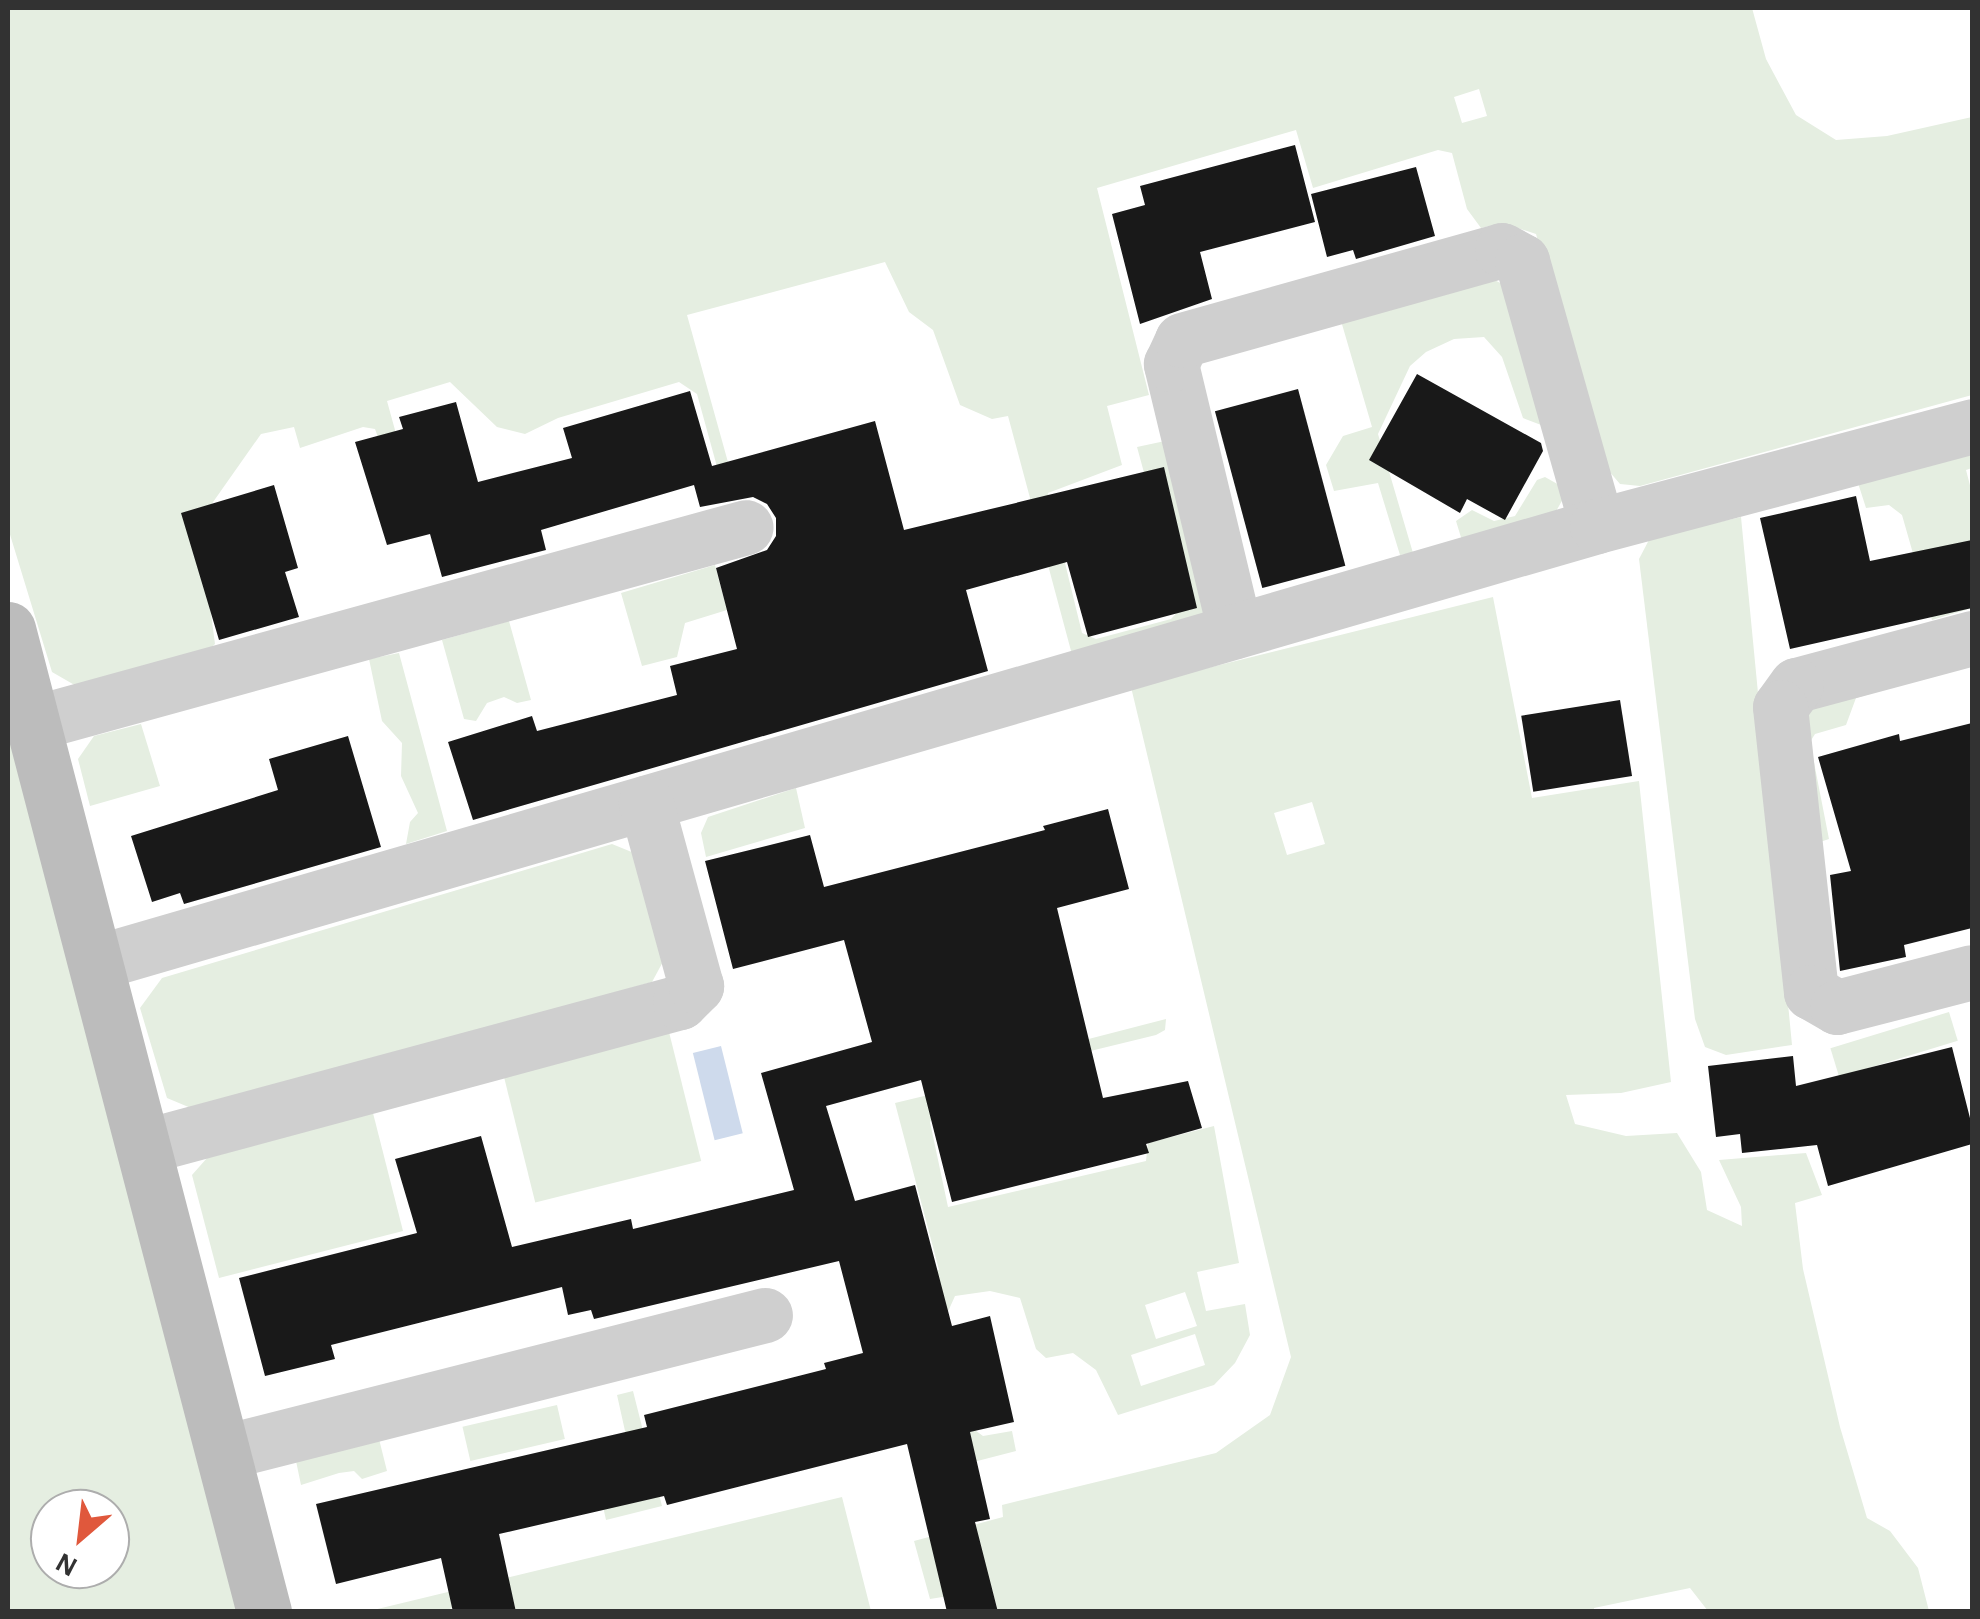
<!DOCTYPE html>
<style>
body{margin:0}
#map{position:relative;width:1980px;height:1619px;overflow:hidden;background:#fff;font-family:"Alegreya Sans",sans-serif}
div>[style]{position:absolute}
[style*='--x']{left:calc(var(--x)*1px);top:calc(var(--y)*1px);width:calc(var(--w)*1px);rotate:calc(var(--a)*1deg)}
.green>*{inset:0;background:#e5eee1;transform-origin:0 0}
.water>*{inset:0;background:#cedaec;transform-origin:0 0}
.building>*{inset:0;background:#191919;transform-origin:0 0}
.street>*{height:55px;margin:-27.5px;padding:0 27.5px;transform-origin:27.5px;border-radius:27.5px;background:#cfcfcf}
.secondary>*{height:55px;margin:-27.5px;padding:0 27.5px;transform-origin:27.5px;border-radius:27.5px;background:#bcbcbc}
span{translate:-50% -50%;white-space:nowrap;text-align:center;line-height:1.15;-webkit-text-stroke:10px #fff;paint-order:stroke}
.frame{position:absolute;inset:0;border:10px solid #323232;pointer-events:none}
.north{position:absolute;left:30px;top:1489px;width:100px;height:100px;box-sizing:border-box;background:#fff;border:2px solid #adadad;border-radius:50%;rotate:208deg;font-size:28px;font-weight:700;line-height:40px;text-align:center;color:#323232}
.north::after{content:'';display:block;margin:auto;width:35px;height:45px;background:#e0583c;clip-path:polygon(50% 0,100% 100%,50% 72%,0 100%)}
</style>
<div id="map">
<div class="green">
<i style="clip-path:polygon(evenodd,8px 8px,1752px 8px,1766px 59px,1796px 115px,1836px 140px,1887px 136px,1972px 117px,1972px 395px,1640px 486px,1620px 484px,1603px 464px,1536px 234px,1502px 223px,1481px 228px,1467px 209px,1452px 153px,1438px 150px,1313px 188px,1296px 130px,1097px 188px,1149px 395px,1107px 406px,1122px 465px,1048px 493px,1082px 633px,1096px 639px,1171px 619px,1181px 608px,1137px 447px,1165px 441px,1209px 605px,1193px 626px,1074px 662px,1008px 416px,992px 419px,960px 405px,933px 330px,909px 312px,885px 262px,687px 315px,731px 473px,719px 474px,697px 394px,679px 382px,558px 418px,525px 434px,497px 427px,450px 382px,387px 401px,422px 528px,410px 526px,375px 429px,363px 427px,300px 448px,294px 427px,261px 434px,199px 522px,215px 644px,205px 653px,78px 687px,52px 672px,8px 528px,8px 8px,1479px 89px,1487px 116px,1462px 123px,1454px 97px,1479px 89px)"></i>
<i style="clip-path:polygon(1481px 273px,1508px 287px,1549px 428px,1523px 418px,1502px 357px,1484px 337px,1454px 339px,1426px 352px,1410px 366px,1378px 434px,1413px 553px,1400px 555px,1378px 483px,1334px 491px,1326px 465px,1343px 436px,1372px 427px,1339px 314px)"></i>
<i style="clip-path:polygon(1972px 450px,1972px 468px,1966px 470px,1972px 493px,1972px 608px,1932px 620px,1902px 515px,1889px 505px,1866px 508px,1858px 483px)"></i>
<i style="clip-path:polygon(1545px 477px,1568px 490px,1550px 522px,1463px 544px,1456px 521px,1472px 510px,1494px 521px,1515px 516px,1537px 480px)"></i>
<i style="clip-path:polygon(1741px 517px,1792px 1045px,1726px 1055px,1705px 1047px,1695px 1019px,1639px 559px,1650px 538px)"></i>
<i style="clip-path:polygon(715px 565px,727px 610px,685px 623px,677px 657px,642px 666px,621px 593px)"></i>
<i style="clip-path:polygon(evenodd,1493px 597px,1532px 798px,1639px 781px,1671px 1082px,1621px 1093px,1566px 1095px,1575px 1124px,1626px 1136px,1677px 1133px,1701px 1172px,1707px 1210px,1742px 1226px,1741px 1207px,1719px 1160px,1806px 1153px,1822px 1195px,1795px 1203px,1803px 1269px,1840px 1427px,1867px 1518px,1890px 1531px,1918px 1568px,1929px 1611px,1708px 1611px,1690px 1588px,1594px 1608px,1594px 1612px,998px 1611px,992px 1589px,930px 1599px,914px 1541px,1003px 1517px,1002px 1505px,1216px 1453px,1270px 1415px,1291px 1357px,1131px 687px,1493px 597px,1312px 802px,1325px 844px,1287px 855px,1274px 813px,1312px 802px)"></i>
<i style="clip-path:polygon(509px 621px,531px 700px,517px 703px,504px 697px,487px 703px,476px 721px,464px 719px,442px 640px)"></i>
<i style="clip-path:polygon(399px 653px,447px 831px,406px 844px,410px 822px,418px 813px,401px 776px,402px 743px,382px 721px,369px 659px)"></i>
<i style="clip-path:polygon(1911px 682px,1856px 698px,1846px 725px,1815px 734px,1810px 742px,1829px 839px,1817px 843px,1799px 721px,1813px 696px)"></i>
<i style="clip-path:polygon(evenodd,8px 713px,243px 1611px,8px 1611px,8px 713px,50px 1509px,110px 1509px,110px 1569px,50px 1569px,50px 1509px)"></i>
<i style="clip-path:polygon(141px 724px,160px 786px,90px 806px,78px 759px,94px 736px)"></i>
<i style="clip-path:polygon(796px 788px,805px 828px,706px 857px,701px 833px,708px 817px)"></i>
<i style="clip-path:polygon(612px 844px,639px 855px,665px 958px,652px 982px,198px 1111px,167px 1098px,140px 1008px,162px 978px)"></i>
<i style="left:1949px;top:1012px;width:30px;height:124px;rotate:73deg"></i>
<i style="clip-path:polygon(1166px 1019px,1165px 1030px,1156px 1035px,1074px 1055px,1015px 1058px)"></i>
<i style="left:669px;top:1032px;width:133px;height:171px;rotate:76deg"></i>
<i style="clip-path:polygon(evenodd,974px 1084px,938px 1111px,930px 1122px,948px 1207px,1146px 1161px,1148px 1143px,1214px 1126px,1239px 1263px,1197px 1272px,1206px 1311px,1245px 1304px,1250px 1335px,1235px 1363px,1214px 1385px,1118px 1415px,1096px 1370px,1073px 1353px,1046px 1358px,1036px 1349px,1020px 1298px,990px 1291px,955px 1296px,946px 1316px,968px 1425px,983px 1436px,1012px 1431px,1016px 1451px,958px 1466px,916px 1276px,939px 1270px,895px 1103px,974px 1084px,1185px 1292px,1197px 1326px,1156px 1339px,1145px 1305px,1185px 1292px,974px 1084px,1195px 1334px,1205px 1365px,1141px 1386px,1131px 1355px,1195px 1334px)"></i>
<i style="clip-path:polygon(373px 1113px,403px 1231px,219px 1278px,192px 1175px,207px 1158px)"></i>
<i style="clip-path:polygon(633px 1391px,662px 1506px,606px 1520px,591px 1452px,627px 1440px,617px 1395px)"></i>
<i style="left:557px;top:1405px;width:35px;height:97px;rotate:77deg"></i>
<i style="clip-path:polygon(379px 1439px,387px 1471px,362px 1479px,354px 1471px,339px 1473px,301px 1485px,296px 1461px)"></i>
<i style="clip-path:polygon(842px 1497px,871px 1611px,516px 1612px,512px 1595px,440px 1611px,365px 1612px)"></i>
</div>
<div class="water">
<i style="left:721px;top:1046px;width:90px;height:29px;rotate:76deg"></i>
</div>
<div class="building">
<i style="clip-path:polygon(1295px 145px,1315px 222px,1200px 252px,1212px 299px,1140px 324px,1112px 214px,1145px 205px,1140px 186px)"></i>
<i style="clip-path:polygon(1416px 167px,1435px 236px,1356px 259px,1353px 250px,1327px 257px,1311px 194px)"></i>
<i style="clip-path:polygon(1417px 374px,1541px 443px,1543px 451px,1505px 520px,1467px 499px,1460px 513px,1369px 460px)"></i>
<i style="left:1298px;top:389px;width:183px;height:86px;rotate:75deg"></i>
<i style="clip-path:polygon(690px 391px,712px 466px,875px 421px,904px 530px,1164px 467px,1197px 608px,1088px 637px,1067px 562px,966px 590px,988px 671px,473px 820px,448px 742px,532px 716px,537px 731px,677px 695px,670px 666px,737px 649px,716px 568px,767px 550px,776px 536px,776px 518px,767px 504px,753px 497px,700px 507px,694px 485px,541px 530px,546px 550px,442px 577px,430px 534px,387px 545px,355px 442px,403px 429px,399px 417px,456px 402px,478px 482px,572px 458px,563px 428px)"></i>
<i style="clip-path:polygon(274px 485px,298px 568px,285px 572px,299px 617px,219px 640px,181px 513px)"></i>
<i style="clip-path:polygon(1856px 496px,1870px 561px,1972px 540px,1972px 608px,1790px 649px,1760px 518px)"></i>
<i style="left:1620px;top:700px;width:77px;height:100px;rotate:81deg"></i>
<i style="clip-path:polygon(1972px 723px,1972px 928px,1904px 945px,1906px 957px,1840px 971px,1830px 875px,1851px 871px,1818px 757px,1899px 734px,1900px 741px)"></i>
<i style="clip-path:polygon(348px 736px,381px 847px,184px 904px,180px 893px,152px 902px,131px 836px,278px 790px,269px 759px)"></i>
<i style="clip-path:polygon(1108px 809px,1129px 889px,1057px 908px,1103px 1098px,1188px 1081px,1202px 1128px,1146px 1144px,1149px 1153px,952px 1202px,921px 1080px,826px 1106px,855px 1201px,915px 1185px,952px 1326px,990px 1316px,1014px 1422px,970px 1432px,990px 1519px,975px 1522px,998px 1612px,947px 1612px,907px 1444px,667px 1505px,664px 1496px,499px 1534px,516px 1612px,453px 1612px,441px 1558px,336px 1584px,316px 1504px,647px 1427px,644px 1415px,826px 1369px,824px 1363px,863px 1353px,839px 1261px,594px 1319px,591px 1310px,568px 1315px,562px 1287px,331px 1345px,335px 1359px,265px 1376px,239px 1278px,417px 1233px,395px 1159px,481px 1136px,512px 1247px,631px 1219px,633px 1229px,794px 1190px,761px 1073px,872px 1042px,844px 940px,733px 969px,705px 861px,810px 835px,824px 887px,1045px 830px,1043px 826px)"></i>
<i style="clip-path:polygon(1952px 1047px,1972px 1126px,1972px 1144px,1828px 1186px,1817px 1145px,1742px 1153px,1740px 1134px,1716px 1137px,1708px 1066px,1793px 1056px,1796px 1086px)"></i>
</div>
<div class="street">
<i style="--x:1235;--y:631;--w:275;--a:-103.5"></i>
<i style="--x:1171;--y:364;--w:26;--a:-65"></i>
<i style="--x:1182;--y:340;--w:332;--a:-15.7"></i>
<i style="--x:1502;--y:250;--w:23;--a:29"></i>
<i style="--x:1522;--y:261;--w:275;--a:74.2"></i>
<i style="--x:1972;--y:638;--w:182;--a:165"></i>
<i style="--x:1796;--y:685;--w:27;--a:126"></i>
<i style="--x:1780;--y:707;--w:287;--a:83.8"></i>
<i style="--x:1811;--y:992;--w:30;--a:30"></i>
<i style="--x:1837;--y:1007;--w:139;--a:-14.5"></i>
<i style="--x:34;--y:723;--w:738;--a:-15.39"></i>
<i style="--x:98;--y:962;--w:1561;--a:-16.22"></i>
<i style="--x:1597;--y:526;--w:388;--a:-14.9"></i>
<i style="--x:146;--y:1146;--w:553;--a:-15.09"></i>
<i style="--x:680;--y:1002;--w:23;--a:-45"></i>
<i style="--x:696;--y:986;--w:190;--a:-105.3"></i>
<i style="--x:224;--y:1452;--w:558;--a:-14.21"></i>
</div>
<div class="secondary">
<i style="--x:8;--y:629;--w:1016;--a:75.4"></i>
</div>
<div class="frame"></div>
<div class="north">N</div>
</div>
